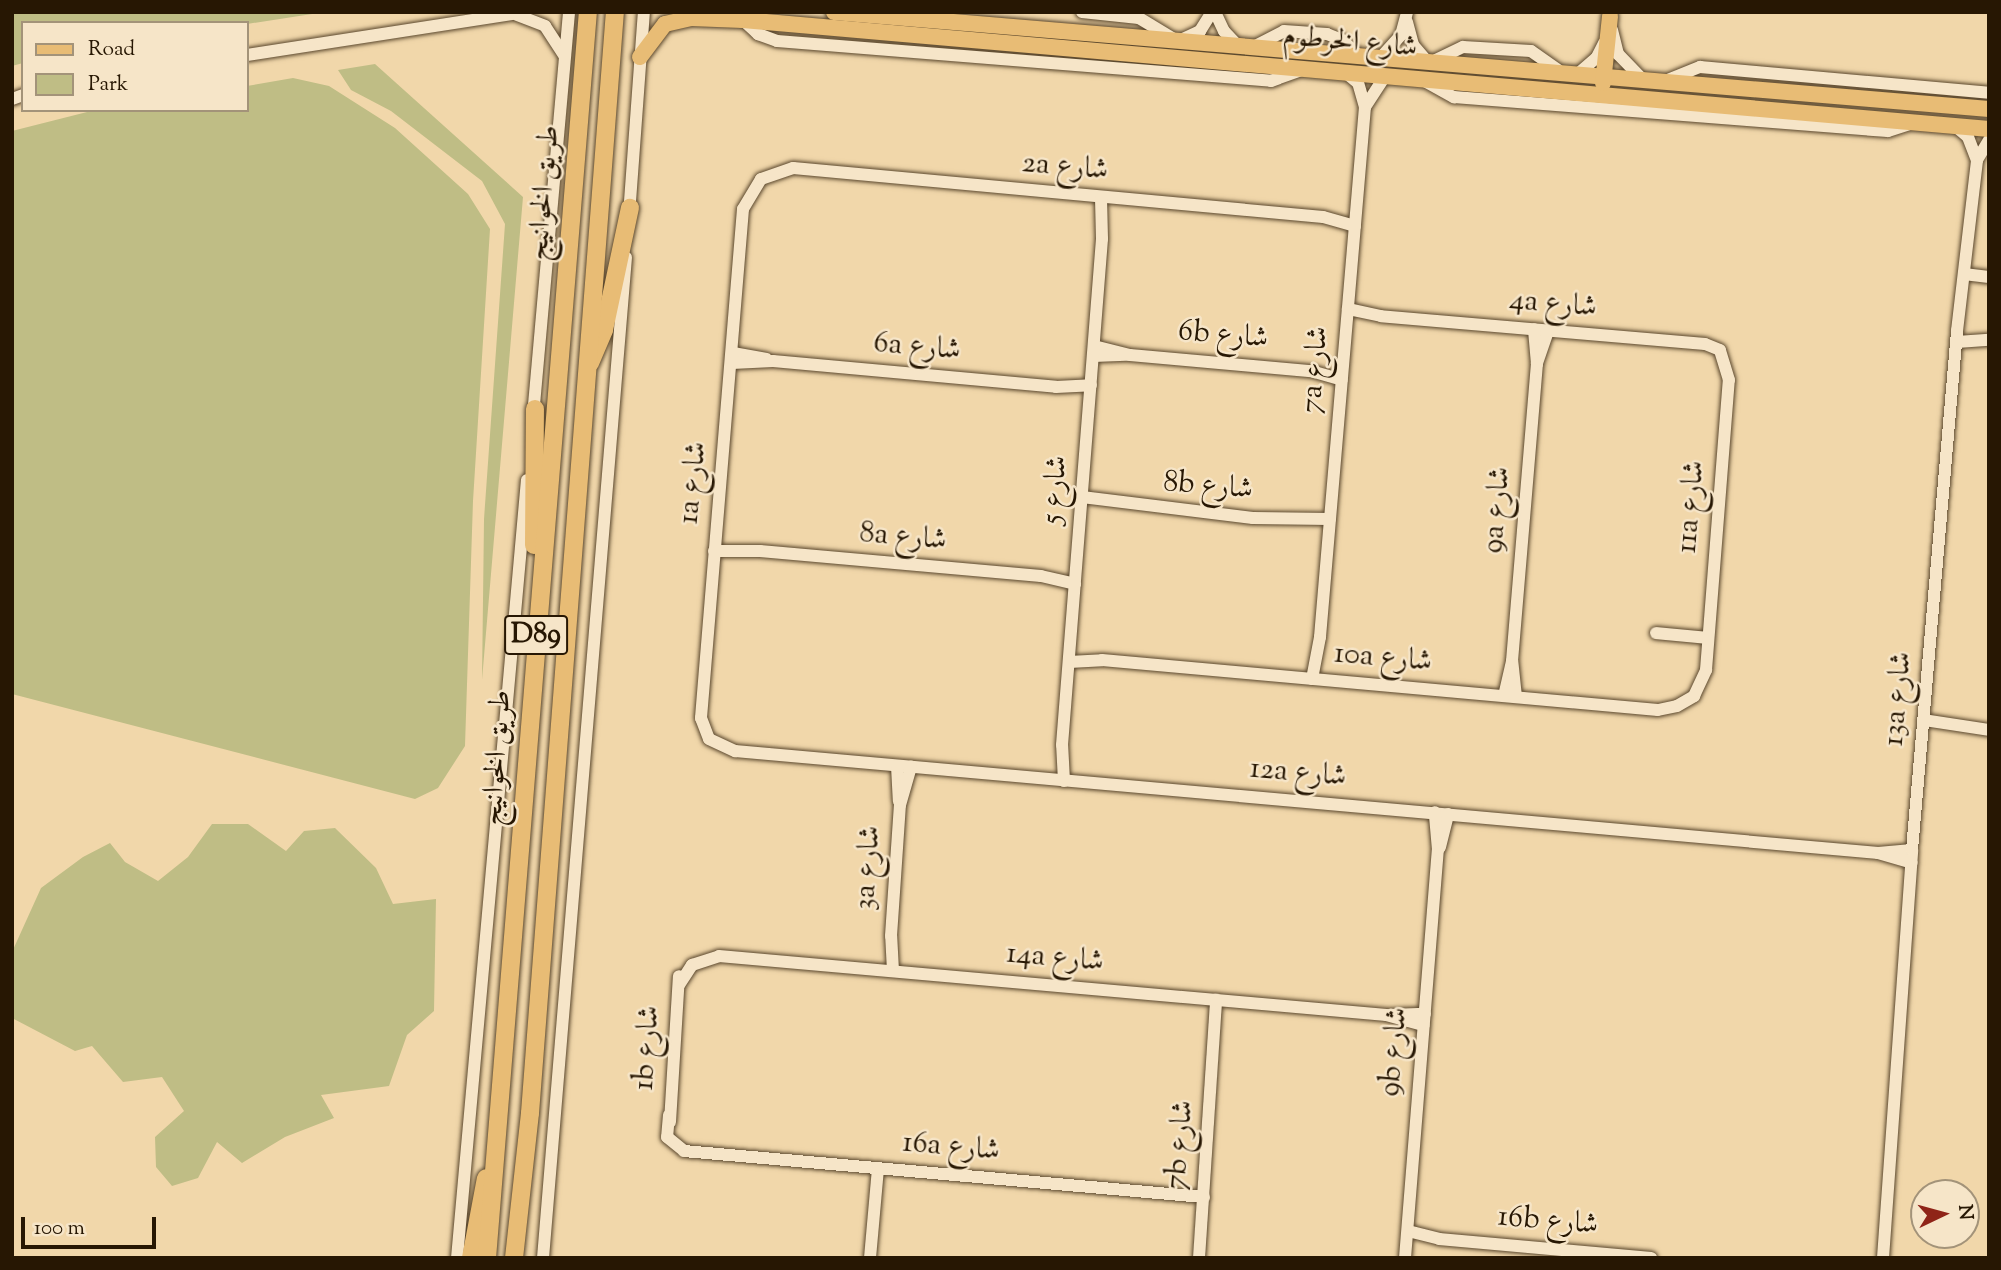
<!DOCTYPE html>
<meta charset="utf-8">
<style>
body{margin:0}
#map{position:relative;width:2001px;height:1270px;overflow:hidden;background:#f1d7aa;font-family:"Sorts Mill Goudy",Amiri,serif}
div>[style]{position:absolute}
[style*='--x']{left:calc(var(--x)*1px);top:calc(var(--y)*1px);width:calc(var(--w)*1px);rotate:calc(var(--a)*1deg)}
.green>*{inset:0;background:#bfbd85}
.roads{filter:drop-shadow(0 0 2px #5a472d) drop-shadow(0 0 2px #5a472d)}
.minor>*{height:12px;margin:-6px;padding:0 6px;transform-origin:6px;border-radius:6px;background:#f6e5c8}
.major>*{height:16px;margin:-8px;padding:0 8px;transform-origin:8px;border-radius:8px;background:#e8bc75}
.highway>*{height:18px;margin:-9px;padding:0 9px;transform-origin:9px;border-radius:9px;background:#e8bc75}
span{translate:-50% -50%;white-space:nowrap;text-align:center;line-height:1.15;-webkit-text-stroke:5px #f6e5c8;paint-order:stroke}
.shield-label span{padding:2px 5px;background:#f6e5c8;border:2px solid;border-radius:5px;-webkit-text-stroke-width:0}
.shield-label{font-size:28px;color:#271703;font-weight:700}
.street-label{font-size:30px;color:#271703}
.frame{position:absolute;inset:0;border:14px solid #271703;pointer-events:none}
.legend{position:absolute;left:21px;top:21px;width:228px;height:91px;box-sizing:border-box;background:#f6e5c8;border:2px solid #a39379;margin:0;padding:9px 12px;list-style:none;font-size:21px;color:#271703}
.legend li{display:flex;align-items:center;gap:14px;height:35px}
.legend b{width:35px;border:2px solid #a39379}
.north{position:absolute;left:1910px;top:1179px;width:70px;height:70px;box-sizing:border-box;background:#f6e5c8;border:2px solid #a39379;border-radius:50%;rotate:85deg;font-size:19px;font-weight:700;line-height:28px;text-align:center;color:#271703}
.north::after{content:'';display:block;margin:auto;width:24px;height:32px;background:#8f2418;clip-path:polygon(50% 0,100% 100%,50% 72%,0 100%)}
.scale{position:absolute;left:21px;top:1217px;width:135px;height:32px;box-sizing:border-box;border:4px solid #271703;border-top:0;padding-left:9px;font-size:21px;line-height:24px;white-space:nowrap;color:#271703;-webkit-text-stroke:5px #f6e5c8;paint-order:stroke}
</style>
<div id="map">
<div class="green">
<i style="clip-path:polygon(12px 12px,325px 12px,247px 24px,23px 23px,23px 63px,12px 66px)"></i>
<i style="clip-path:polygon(375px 64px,523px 197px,482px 680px,484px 519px,505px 224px,482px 181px,391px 111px,351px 90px,338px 70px)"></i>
<i style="clip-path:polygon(293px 78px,329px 86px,395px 128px,468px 194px,490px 229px,473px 501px,465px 746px,438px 788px,415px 799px,12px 694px,12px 131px,95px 110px,247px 110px,247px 86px)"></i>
<i style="clip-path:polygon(212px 824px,248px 824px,286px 851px,304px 831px,335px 828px,376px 868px,393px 904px,436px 899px,434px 1011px,407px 1035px,389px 1086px,321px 1095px,334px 1118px,285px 1137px,242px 1163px,217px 1142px,198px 1178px,172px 1186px,156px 1167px,155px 1137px,184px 1111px,162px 1077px,123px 1082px,92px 1046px,75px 1051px,12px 1018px,12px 952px,41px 888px,83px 857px,110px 843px,125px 862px,158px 881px,188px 857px)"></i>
</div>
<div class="roads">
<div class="minor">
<i style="--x:1082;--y:12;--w:57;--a:6"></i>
<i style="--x:1139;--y:18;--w:39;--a:31"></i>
<i style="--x:1215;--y:12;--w:21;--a:65"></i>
<i style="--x:1224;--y:31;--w:18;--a:47"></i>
<i style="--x:517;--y:15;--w:30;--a:21"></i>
<i style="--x:545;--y:26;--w:35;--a:57"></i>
<i style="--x:743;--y:20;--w:21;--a:43"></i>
<i style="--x:758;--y:34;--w:20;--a:20"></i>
<i style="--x:777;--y:41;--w:496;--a:4.6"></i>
<i style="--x:1271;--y:81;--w:38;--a:-20"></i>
<i style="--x:1407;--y:22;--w:24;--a:75"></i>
<i style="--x:1413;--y:45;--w:18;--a:49"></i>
<i style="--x:1612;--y:30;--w:25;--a:76"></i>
<i style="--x:1618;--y:54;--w:35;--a:46"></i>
<i style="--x:1183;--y:39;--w:19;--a:-25"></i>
<i style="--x:1200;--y:31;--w:22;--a:-58"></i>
<i style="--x:1257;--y:45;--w:30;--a:-27"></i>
<i style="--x:1284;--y:31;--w:43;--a:4"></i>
<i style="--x:1327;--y:34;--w:16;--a:22"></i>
<i style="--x:1342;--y:40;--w:19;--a:43"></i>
<i style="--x:247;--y:55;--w:281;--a:-8.8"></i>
<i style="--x:1383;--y:55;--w:27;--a:-48"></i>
<i style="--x:1401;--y:35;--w:24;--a:-75"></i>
<i style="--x:1436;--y:60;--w:30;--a:-26"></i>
<i style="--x:1463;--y:47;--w:68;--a:3.4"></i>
<i style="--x:1531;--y:51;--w:33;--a:35"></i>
<i style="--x:1580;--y:72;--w:23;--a:-41"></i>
<i style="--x:1597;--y:57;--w:16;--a:-63"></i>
<i style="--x:1421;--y:79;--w:38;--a:29"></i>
<i style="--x:1454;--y:97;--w:435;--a:4.5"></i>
<i style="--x:1888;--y:131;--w:26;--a:-18"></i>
<i style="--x:1665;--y:81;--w:38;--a:-22"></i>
<i style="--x:1700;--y:67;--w:290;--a:5.1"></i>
<i style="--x:12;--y:99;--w:12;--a:-20"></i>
<i style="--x:1365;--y:107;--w:38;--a:-57"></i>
<i style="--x:1955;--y:126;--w:17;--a:40"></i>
<i style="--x:1968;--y:137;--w:25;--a:69"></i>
<i style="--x:629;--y:215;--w:204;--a:-85.8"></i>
<i style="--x:1355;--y:226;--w:33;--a:-164"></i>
<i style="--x:1323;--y:217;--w:532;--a:-174.72"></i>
<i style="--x:793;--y:168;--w:34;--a:161"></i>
<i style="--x:761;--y:179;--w:35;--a:121"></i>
<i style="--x:743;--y:209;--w:511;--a:94.72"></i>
<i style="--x:701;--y:718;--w:22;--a:69"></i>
<i style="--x:709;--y:739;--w:29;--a:25"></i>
<i style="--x:735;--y:751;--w:1148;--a:5.1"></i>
<i style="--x:1878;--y:853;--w:34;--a:-5"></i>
<i style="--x:1964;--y:274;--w:25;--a:7"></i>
<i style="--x:1957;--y:342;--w:32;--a:-4"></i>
<i style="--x:1094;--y:346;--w:37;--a:14"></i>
<i style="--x:1130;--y:355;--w:182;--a:5.1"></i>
<i style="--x:1311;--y:371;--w:32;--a:16"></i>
<i style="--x:733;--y:353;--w:34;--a:10"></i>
<i style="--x:1093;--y:356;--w:33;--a:-2"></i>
<i style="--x:732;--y:363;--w:41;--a:-2.8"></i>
<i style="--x:773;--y:361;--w:284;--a:5.2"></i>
<i style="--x:1056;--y:387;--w:35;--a:-3"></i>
<i style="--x:1537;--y:363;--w:34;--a:-71"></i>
<i style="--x:533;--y:416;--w:406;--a:-84.9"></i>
<i style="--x:1082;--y:497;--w:172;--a:7"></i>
<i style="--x:1253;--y:518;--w:77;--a:0.7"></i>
<i style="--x:714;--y:551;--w:46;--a:0"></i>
<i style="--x:760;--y:551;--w:282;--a:5.1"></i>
<i style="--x:1041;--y:576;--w:35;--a:13"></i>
<i style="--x:1656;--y:633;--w:52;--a:5.5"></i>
<i style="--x:1069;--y:662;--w:33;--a:-3"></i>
<i style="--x:1102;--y:660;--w:558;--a:5.14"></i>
<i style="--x:1658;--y:710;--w:19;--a:-12"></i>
<i style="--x:1677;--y:706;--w:20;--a:-30"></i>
<i style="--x:1694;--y:696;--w:29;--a:-65"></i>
<i style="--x:1706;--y:670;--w:291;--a:-85.5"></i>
<i style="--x:1729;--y:380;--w:31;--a:-107"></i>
<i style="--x:1720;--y:350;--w:16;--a:-158"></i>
<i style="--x:1705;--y:344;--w:325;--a:-175.1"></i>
<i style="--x:1381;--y:316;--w:34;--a:-168"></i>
<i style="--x:1312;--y:679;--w:43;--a:-79.2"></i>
<i style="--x:1320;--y:637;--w:532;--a:-85.15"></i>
<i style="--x:1365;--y:107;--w:25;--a:-106"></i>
<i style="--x:1358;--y:83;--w:17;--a:-140"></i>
<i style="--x:1504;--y:696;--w:36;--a:-77"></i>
<i style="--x:1516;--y:697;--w:36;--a:-96"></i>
<i style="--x:1512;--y:661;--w:298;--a:-85.2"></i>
<i style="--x:1537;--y:364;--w:35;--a:-95"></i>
<i style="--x:1924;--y:720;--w:66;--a:8.7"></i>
<i style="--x:897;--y:766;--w:35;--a:87"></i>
<i style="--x:1064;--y:781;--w:36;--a:-93"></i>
<i style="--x:1062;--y:745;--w:508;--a:-85.48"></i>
<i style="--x:1102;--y:239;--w:41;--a:-91.4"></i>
<i style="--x:1440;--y:847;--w:34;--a:-76"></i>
<i style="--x:1878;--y:853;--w:35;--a:16"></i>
<i style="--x:893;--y:971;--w:35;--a:-93"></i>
<i style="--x:891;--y:936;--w:131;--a:-86.1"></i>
<i style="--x:900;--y:805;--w:40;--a:-74"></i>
<i style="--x:679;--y:985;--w:24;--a:-57"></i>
<i style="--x:692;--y:965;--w:28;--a:-18"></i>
<i style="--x:719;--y:956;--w:670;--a:5.05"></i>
<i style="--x:1386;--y:1015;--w:39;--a:15"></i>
<i style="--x:1390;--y:1015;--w:35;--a:-2"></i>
<i style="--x:669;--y:1115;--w:22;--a:95"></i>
<i style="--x:667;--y:1137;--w:22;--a:39"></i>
<i style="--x:684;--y:1151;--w:522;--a:5.06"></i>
<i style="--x:670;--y:1122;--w:146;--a:-86.5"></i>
<i style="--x:1408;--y:1231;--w:32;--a:14"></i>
<i style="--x:1439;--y:1239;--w:213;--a:5.1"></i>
<i style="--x:457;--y:1258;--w:781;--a:-84.86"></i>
<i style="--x:543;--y:1258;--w:1004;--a:-85.26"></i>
<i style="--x:870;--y:1258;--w:90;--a:-84.9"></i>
<i style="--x:1199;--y:1258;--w:259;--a:-86.2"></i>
<i style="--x:1405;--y:1258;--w:409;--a:-85.4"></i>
<i style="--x:1438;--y:850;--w:38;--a:-95"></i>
<i style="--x:1883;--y:1258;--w:409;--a:-85.9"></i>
<i style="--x:1912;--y:850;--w:521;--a:-85.04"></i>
<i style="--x:1957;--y:331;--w:172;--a:-83.3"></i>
<i style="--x:1977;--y:160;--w:23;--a:-59"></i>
</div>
<div class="major">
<i style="--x:834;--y:12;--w:1159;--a:4.8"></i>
<i style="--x:640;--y:57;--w:41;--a:-52.9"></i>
<i style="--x:665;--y:24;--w:27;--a:-13"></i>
<i style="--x:691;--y:18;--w:52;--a:2.2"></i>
<i style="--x:743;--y:20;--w:1251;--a:5"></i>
<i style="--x:1603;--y:83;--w:67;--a:-84"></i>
</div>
<div class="highway">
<i style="--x:590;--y:363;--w:36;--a:-67"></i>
<i style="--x:604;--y:330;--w:125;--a:-78"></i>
<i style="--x:534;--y:545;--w:136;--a:-89.6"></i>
<i style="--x:471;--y:1258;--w:81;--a:-79.4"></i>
<i style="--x:487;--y:1258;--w:1250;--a:-85.37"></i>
<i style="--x:514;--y:1258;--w:146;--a:-83.7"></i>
<i style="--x:530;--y:1113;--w:1104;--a:-85.59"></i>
</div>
</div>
<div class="shield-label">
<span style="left:536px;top:635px">D89</span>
</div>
<div class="street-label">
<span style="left:1350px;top:43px;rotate:5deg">شارع الخرطوم</span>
<span style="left:1065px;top:168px;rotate:5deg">2a شارع</span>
<span style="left:545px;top:193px;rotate:-85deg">طريق الخوانيج</span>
<span style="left:1553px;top:305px;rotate:5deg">4a شارع</span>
<span style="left:1223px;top:336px;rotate:5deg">6b شارع</span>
<span style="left:917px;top:348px;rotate:5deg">6a شارع</span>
<span style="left:1316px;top:370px;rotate:-85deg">7a شارع</span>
<span style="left:694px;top:483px;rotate:-84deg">1a شارع</span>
<span style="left:1208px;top:487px;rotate:5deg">8b شارع</span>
<span style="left:1056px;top:490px;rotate:-85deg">شارع 5</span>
<span style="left:1692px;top:507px;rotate:-85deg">11a شارع</span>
<span style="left:1498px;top:510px;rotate:-85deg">9a شارع</span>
<span style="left:903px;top:538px;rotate:5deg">8a شارع</span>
<span style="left:1383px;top:659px;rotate:5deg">10a شارع</span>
<span style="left:1899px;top:699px;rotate:-85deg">13a شارع</span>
<span style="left:498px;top:758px;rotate:-86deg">طريق الخوانيج</span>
<span style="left:1298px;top:774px;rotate:5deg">12a شارع</span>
<span style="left:869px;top:868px;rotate:-86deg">3a شارع</span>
<span style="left:1055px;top:959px;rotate:5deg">14a شارع</span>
<span style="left:648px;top:1048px;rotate:-86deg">1b شارع</span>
<span style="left:1395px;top:1052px;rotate:-85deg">9b شارع</span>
<span style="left:1181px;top:1145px;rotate:-85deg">7b شارع</span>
<span style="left:951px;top:1148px;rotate:5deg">16a شارع</span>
<span style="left:1548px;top:1222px;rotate:5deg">16b شارع</span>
</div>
<div class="frame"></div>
<ul class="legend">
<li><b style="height:9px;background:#e8bc75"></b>Road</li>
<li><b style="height:19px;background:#bfbd85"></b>Park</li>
</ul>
<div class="north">N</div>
<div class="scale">100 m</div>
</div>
